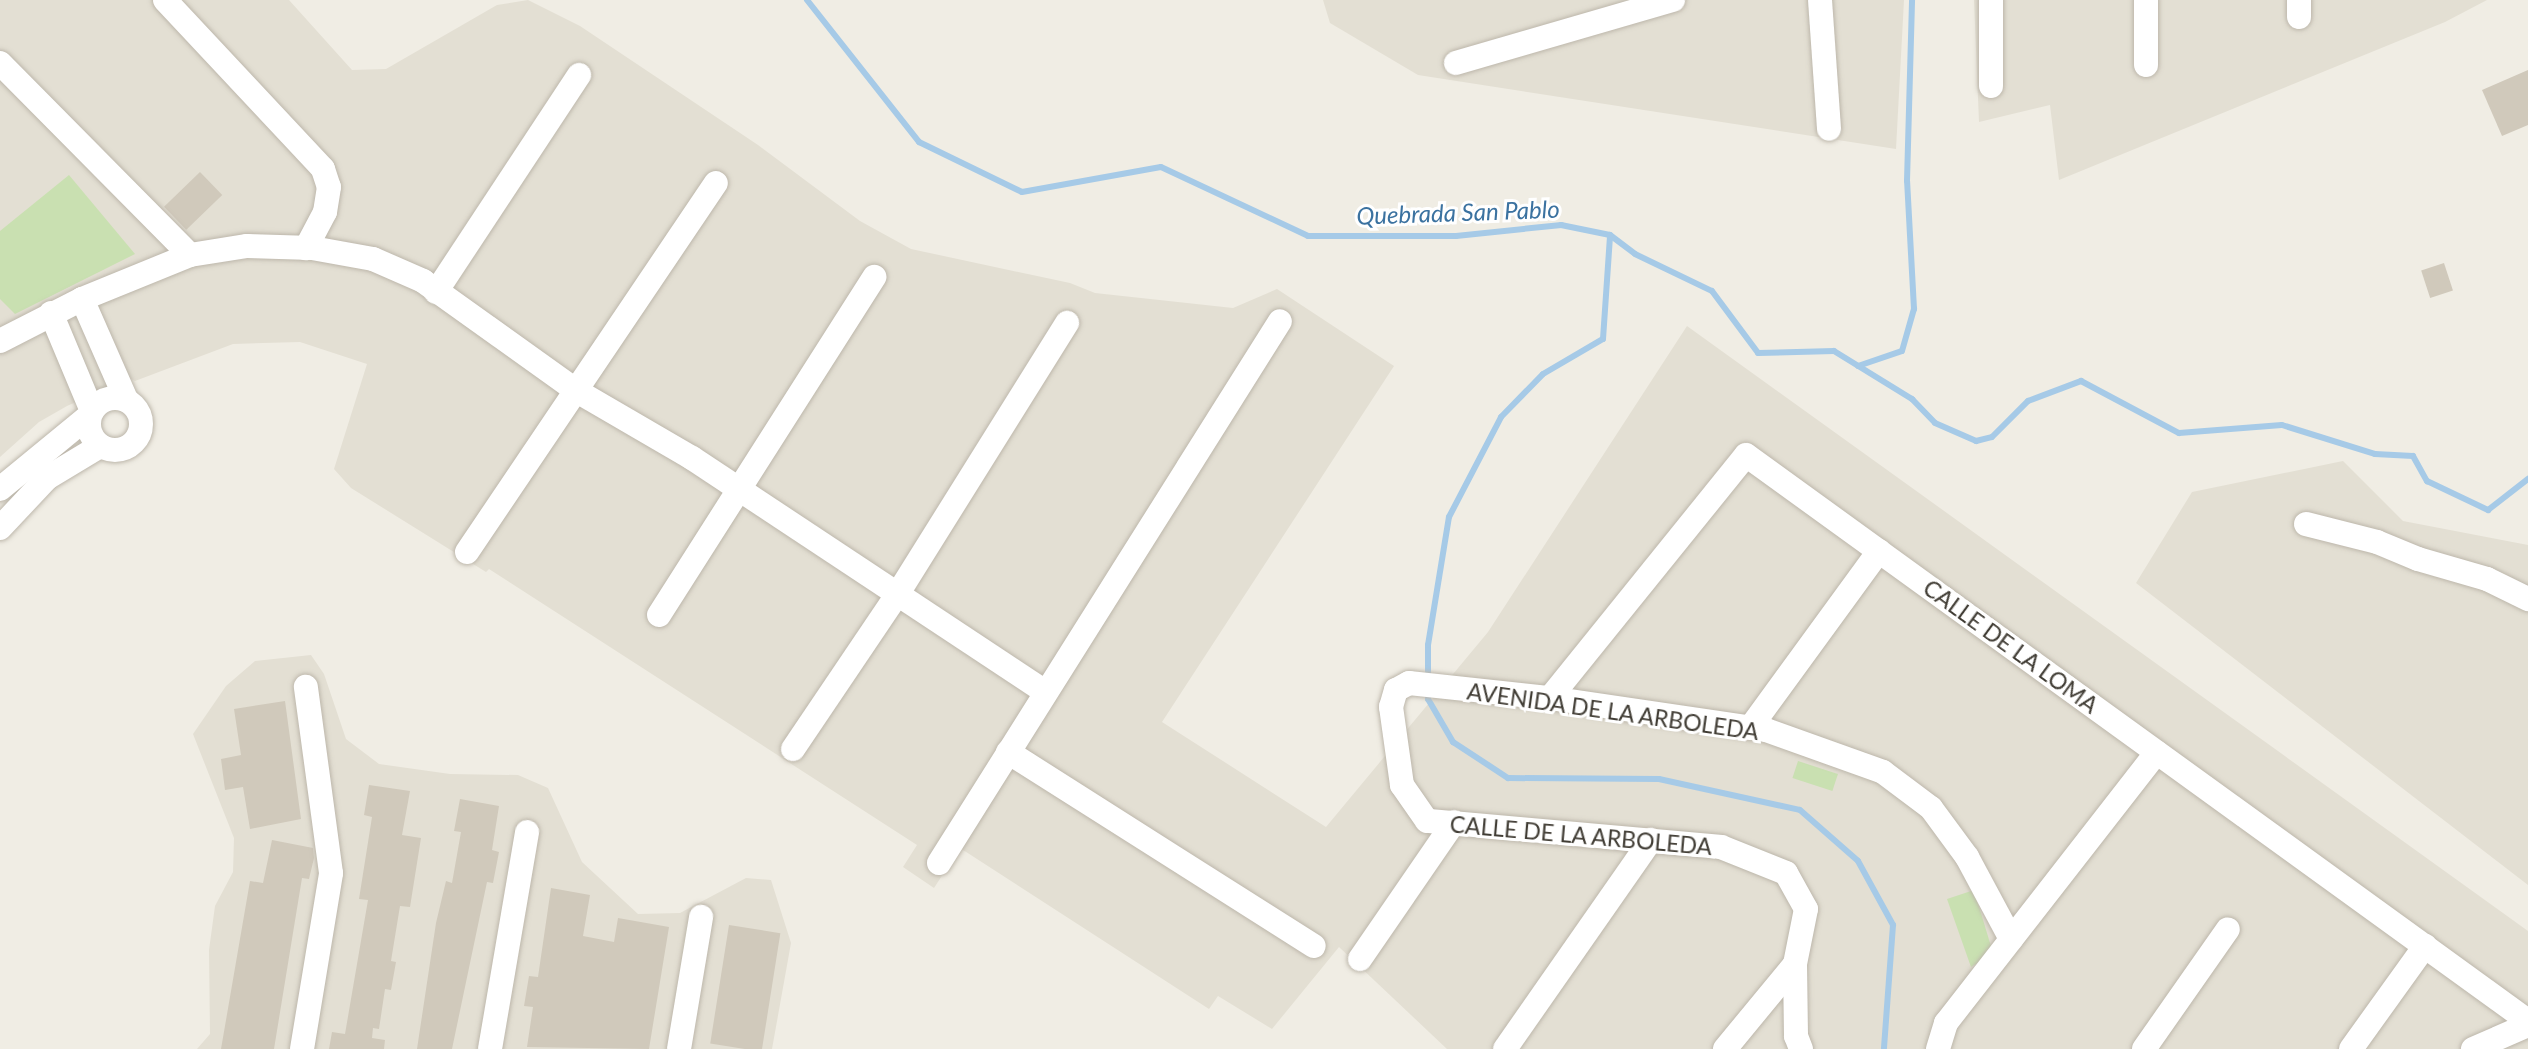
<!DOCTYPE html>
<style>
body{margin:0}
#map{position:relative;width:2528px;height:1049px;overflow:hidden;background:#f0ede4;font-family:Lato,sans-serif}
div>[style]{position:absolute}
[style*='--x']{left:calc(var(--x)*1px);top:calc(var(--y)*1px);width:calc(var(--w)*1px);rotate:calc(var(--a)*1deg)}
.residential>*{inset:0;background:#e3dfd3}
.green>*{inset:0;background:#c9e0b1;transform-origin:0 0}
.stream>*{height:6px;margin:-3px;padding:0 3px;transform-origin:3px;border-radius:3px;background:#a6cae7}
.building>*{inset:0;background:#d0c9bb;transform-origin:0 0}
.roads{filter:drop-shadow(0 0 2px #bdb7ab) drop-shadow(0 0 2px #bdb7ab)}
.minor>*{height:24px;margin:-12px;padding:0 12px;transform-origin:12px;border-radius:12px;background:#fff}
.minor>.ring{margin:-12px;padding:0;box-sizing:content-box;background:none;border:24px solid #fff;border-radius:50%}
span{translate:-50% -50%;white-space:nowrap;text-align:center;line-height:1.15;-webkit-text-stroke:6px #fff;paint-order:stroke}
.street-label{font-size:23px;color:#413d35}
.water-label{font-size:24px;color:#3b72a0;font-style:italic}
</style>
<div id="map">
<div class="residential">
<i style="clip-path:polygon(0 0,289px 0,352px 70px,386px 69px,497px 5px,528px 0,580px 26px,758px 145px,860px 221px,911px 249px,1070px 283px,1095px 293px,1233px 308px,1277px 289px,1394px 366px,1162px 722px,1326px 827px,1488px 632px,1687px 326px,2528px 931px,2528px 1049px,1447px 1049px,1339px 947px,1272px 1029px,1218px 996px,1209px 1009px,960px 848px,934px 888px,903px 867px,917px 845px,489px 569px,486px 572px,351px 488px,334px 469px,367px 364px,300px 342px,233px 344px,135px 381px,129px 378px,67px 406px,39px 422px,0 457px)"></i>
<i style="clip-path:polygon(1323px 0,1904px 0,1896px 149px,1418px 75px,1330px 23px)"></i>
<i style="clip-path:polygon(1974px 0,2487px 0,2445px 22px,2059px 180px,2050px 105px,1979px 122px)"></i>
<i style="clip-path:polygon(2343px 461px,2403px 521px,2528px 545px,2528px 885px,2136px 583px,2192px 492px)"></i>
<i style="clip-path:polygon(311px 655px,324px 674px,346px 739px,379px 764px,450px 774px,518px 775px,548px 788px,582px 862px,638px 914px,680px 913px,746px 878px,771px 880px,791px 943px,772px 1049px,197px 1049px,210px 1034px,209px 950px,215px 906px,233px 872px,234px 838px,193px 734px,226px 686px,255px 661px)"></i>
</div>
<div class="green">
<i style="clip-path:polygon(69px 175px,135px 254px,15px 314px,0 299px,0 231px)"></i>
<i style="left:1798px;top:761px;width:42px;height:18px;rotate:18deg"></i>
<i style="clip-path:polygon(1974px 890px,1993px 953px,1971px 967px,1947px 899px)"></i>
</div>
<div class="stream">
<i style="--x:807;--y:0;--w:181;--a:51.7"></i>
<i style="--x:919;--y:142;--w:114;--a:25.9"></i>
<i style="--x:1022;--y:192;--w:141;--a:-10.2"></i>
<i style="--x:1161;--y:167;--w:162;--a:25.1"></i>
<i style="--x:1308;--y:236;--w:148;--a:0"></i>
<i style="--x:1456;--y:236;--w:106;--a:-6"></i>
<i style="--x:1561;--y:225;--w:50;--a:11.5"></i>
<i style="--x:1610;--y:235;--w:31;--a:37"></i>
<i style="--x:1635;--y:254;--w:85;--a:25.7"></i>
<i style="--x:1712;--y:291;--w:77;--a:53.4"></i>
<i style="--x:1758;--y:353;--w:76;--a:-1.5"></i>
<i style="--x:1834;--y:351;--w:92;--a:31.6"></i>
<i style="--x:1912;--y:399;--w:33;--a:46"></i>
<i style="--x:1935;--y:423;--w:45;--a:23.7"></i>
<i style="--x:1976;--y:441;--w:16;--a:-14"></i>
<i style="--x:1992;--y:437;--w:51;--a:-45"></i>
<i style="--x:2028;--y:401;--w:57;--a:-20.7"></i>
<i style="--x:2081;--y:381;--w:111;--a:28"></i>
<i style="--x:2179;--y:433;--w:103;--a:-4.4"></i>
<i style="--x:2282;--y:425;--w:97;--a:17.3"></i>
<i style="--x:2375;--y:454;--w:38;--a:3"></i>
<i style="--x:2413;--y:456;--w:29;--a:61"></i>
<i style="--x:2427;--y:481;--w:68;--a:25.4"></i>
<i style="--x:2488;--y:510;--w:51;--a:-37.8"></i>
<i style="--x:1858;--y:366;--w:46;--a:-18.8"></i>
<i style="--x:1902;--y:351;--w:44;--a:-74.1"></i>
<i style="--x:1914;--y:309;--w:128;--a:-93.1"></i>
<i style="--x:1907;--y:181;--w:181;--a:-88.4"></i>
<i style="--x:1428;--y:679;--w:34;--a:-90"></i>
<i style="--x:1428;--y:645;--w:130;--a:-80.7"></i>
<i style="--x:1449;--y:517;--w:113;--a:-62.5"></i>
<i style="--x:1501;--y:417;--w:60;--a:-45.7"></i>
<i style="--x:1543;--y:374;--w:69;--a:-30.3"></i>
<i style="--x:1603;--y:339;--w:104;--a:-86.1"></i>
<i style="--x:1428;--y:690;--w:9;--a:90"></i>
<i style="--x:1428;--y:699;--w:50;--a:59.8"></i>
<i style="--x:1453;--y:742;--w:66;--a:33.2"></i>
<i style="--x:1508;--y:778;--w:151;--a:0.4"></i>
<i style="--x:1659;--y:779;--w:144;--a:12.4"></i>
<i style="--x:1800;--y:810;--w:77;--a:41.3"></i>
<i style="--x:1858;--y:861;--w:73;--a:61.3"></i>
<i style="--x:1893;--y:925;--w:124;--a:94.2"></i>
</div>
<div class="building">
<i style="clip-path:polygon(2528px 70px,2528px 125px,2502px 136px,2482px 90px)"></i>
<i style="left:200px;top:172px;width:32px;height:50px;rotate:46deg"></i>
<i style="left:2444px;top:263px;width:29px;height:24px;rotate:72deg"></i>
<i style="clip-path:polygon(285px 701px,301px 819px,250px 829px,243px 787px,225px 790px,221px 759px,241px 755px,234px 709px)"></i>
<i style="clip-path:polygon(369px 785px,410px 791px,402px 835px,421px 838px,410px 907px,400px 906px,391px 961px,396px 962px,391px 990px,385px 989px,379px 1029px,373px 1028px,372px 1038px,385px 1040px,384px 1049px,329px 1049px,332px 1032px,345px 1034px,368px 900px,359px 899px,372px 817px,364px 815px)"></i>
<i style="clip-path:polygon(460px 799px,499px 806px,492px 850px,499px 852px,493px 883px,487px 882px,452px 1049px,417px 1049px,436px 923px,446px 881px,452px 883px,461px 832px,454px 831px)"></i>
<i style="clip-path:polygon(272px 840px,313px 848px,314px 858px,309px 879px,302px 878px,274px 1049px,221px 1049px,250px 881px,263px 883px)"></i>
<i style="clip-path:polygon(551px 888px,590px 895px,583px 936px,614px 942px,618px 918px,669px 927px,649px 1049px,527px 1047px,533px 1007px,524px 1006px,529px 976px,538px 977px)"></i>
<i style="left:729px;top:925px;width:52px;height:120px;rotate:9deg"></i>
</div>
<div class="roads">
<div class="minor">
<i style="--x:165;--y:0;--w:231;--a:46.9"></i>
<i style="--x:323;--y:169;--w:19;--a:72"></i>
<i style="--x:329;--y:187;--w:25;--a:99"></i>
<i style="--x:325;--y:212;--w:41;--a:117.8"></i>
<i style="--x:1820;--y:0;--w:129;--a:86"></i>
<i style="--x:2299;--y:17;--w:17;--a:-90"></i>
<i style="--x:0;--y:63;--w:270;--a:45.3"></i>
<i style="--x:1456;--y:63;--w:226;--a:-16.2"></i>
<i style="--x:2146;--y:65;--w:65;--a:-90"></i>
<i style="--x:1991;--y:86;--w:86;--a:-90"></i>
<i style="--x:436;--y:292;--w:260;--a:-56.6"></i>
<i style="--x:82;--y:299;--w:109;--a:66.3"></i>
<i style="--x:51;--y:313;--w:106;--a:67.3"></i>
<i style="--x:0;--y:341;--w:92;--a:-27.1"></i>
<i style="--x:82;--y:299;--w:117;--a:-22.2"></i>
<i style="--x:190;--y:255;--w:58;--a:-9"></i>
<i style="--x:247;--y:246;--w:65;--a:1.8"></i>
<i style="--x:312;--y:248;--w:62;--a:10.2"></i>
<i style="--x:373;--y:259;--w:55;--a:23.7"></i>
<i style="--x:423;--y:281;--w:187;--a:35.6"></i>
<i style="--x:575;--y:390;--w:135;--a:30.2"></i>
<i style="--x:692;--y:458;--w:424;--a:33.5"></i>
<i class="ring" style="left:89px;top:398px;width:28px;height:28px"></i>
<i style="--x:0;--y:489;--w:115;--a:-39.4"></i>
<i style="--x:2306;--y:524;--w:73;--a:14.2"></i>
<i style="--x:2377;--y:542;--w:44;--a:22.5"></i>
<i style="--x:2418;--y:559;--w:72;--a:16.2"></i>
<i style="--x:2487;--y:579;--w:46;--a:26"></i>
<i style="--x:0;--y:528;--w:69;--a:-46.8"></i>
<i style="--x:47;--y:478;--w:62;--a:-31.1"></i>
<i style="--x:467;--y:552;--w:445;--a:-56"></i>
<i style="--x:659;--y:615;--w:401;--a:-57.5"></i>
<i style="--x:1550;--y:698;--w:312;--a:-51.1"></i>
<i style="--x:1746;--y:455;--w:965;--a:35.9"></i>
<i style="--x:1750;--y:728;--w:219;--a:-53.9"></i>
<i style="--x:793;--y:749;--w:186;--a:-56"></i>
<i style="--x:897;--y:595;--w:321;--a:-58"></i>
<i style="--x:1008;--y:752;--w:362;--a:32.4"></i>
<i style="--x:939;--y:863;--w:640;--a:-57.82"></i>
<i style="--x:1360;--y:959;--w:166;--a:-55.5"></i>
<i style="--x:302;--y:1049;--w:178;--a:-80.6"></i>
<i style="--x:331;--y:873;--w:188;--a:-97.7"></i>
<i style="--x:490;--y:1049;--w:220;--a:-80.3"></i>
<i style="--x:679;--y:1049;--w:134;--a:-80.5"></i>
<i style="--x:1505;--y:1049;--w:255;--a:-55.1"></i>
<i style="--x:1725;--y:1049;--w:110;--a:-50.5"></i>
<i style="--x:1801;--y:1049;--w:14;--a:-111"></i>
<i style="--x:1796;--y:1036;--w:72;--a:-90.8"></i>
<i style="--x:1795;--y:964;--w:56;--a:-78.7"></i>
<i style="--x:1806;--y:909;--w:41;--a:-119.1"></i>
<i style="--x:1786;--y:873;--w:70;--a:-158.2"></i>
<i style="--x:1721;--y:847;--w:295;--a:-174.9"></i>
<i style="--x:1427;--y:821;--w:44;--a:-124.8"></i>
<i style="--x:1402;--y:785;--w:79;--a:-98"></i>
<i style="--x:1391;--y:707;--w:18;--a:-74"></i>
<i style="--x:1396;--y:690;--w:15;--a:-28"></i>
<i style="--x:1409;--y:683;--w:142;--a:6.1"></i>
<i style="--x:1550;--y:698;--w:218;--a:8.4"></i>
<i style="--x:1766;--y:730;--w:124;--a:19.7"></i>
<i style="--x:1883;--y:772;--w:60;--a:36.9"></i>
<i style="--x:1931;--y:808;--w:61;--a:53.7"></i>
<i style="--x:1967;--y:857;--w:93;--a:61.8"></i>
<i style="--x:1938;--y:1049;--w:27;--a:-73"></i>
<i style="--x:1946;--y:1023;--w:343;--a:-52.1"></i>
<i style="--x:2144;--y:1049;--w:146;--a:-55"></i>
<i style="--x:2351;--y:1049;--w:127;--a:-54.3"></i>
<i style="--x:2473;--y:1049;--w:60;--a:-23.6"></i>
</div>
</div>
<div class="street-label">
<span style="left:2011px;top:646px;rotate:36deg">CALLE DE LA LOMA</span>
<span style="left:1613px;top:711px;rotate:8deg">AVENIDA DE LA ARBOLEDA</span>
<span style="left:1581px;top:835px;rotate:5deg">CALLE DE LA ARBOLEDA</span>
</div>
<div class="water-label">
<span style="left:1458px;top:212px;rotate:-2deg">Quebrada San Pablo</span>
</div>
</div>
